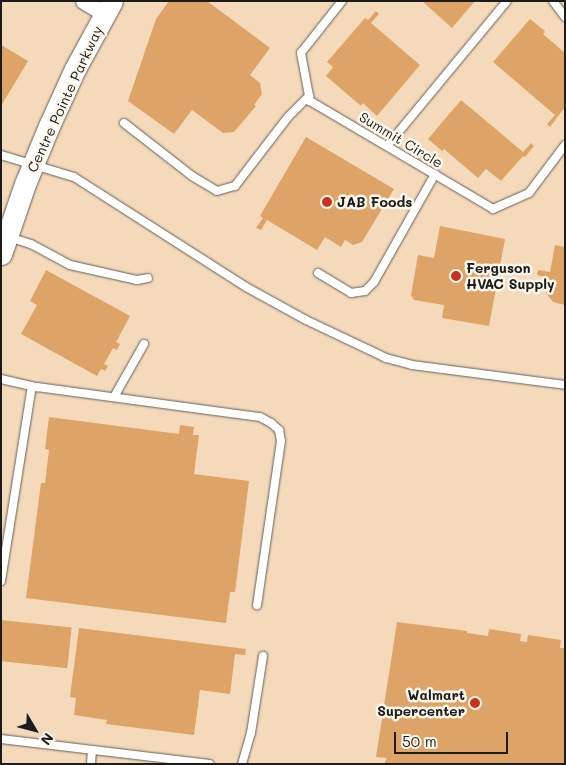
<!DOCTYPE html>
<style>
body{margin:0}
#map{position:relative;width:566px;height:765px;overflow:hidden;background:#f4d9bb;font-family:Mali,sans-serif}
div>[style]{position:absolute}
[style*='--x']{left:calc(var(--x)*1px);top:calc(var(--y)*1px);width:calc(var(--w)*1px);rotate:calc(var(--a)*1deg)}
.building>*{inset:0;background:#dea467;transform-origin:0 0}
.roads{filter:drop-shadow(0 0 1px #685e54) drop-shadow(0 0 1px #685e54)}
.lane>*{height:8px;margin:-4px;padding:0 4px;transform-origin:4px;border-radius:4px;background:#fff}
.street>*{height:15px;margin:-7.5px;padding:0 7.5px;transform-origin:7.5px;border-radius:7.5px;background:#fff}
.secondary>*{height:21px;margin:-10.5px;padding:0 10.5px;transform-origin:10.5px;border-radius:10.5px;background:#fff}
.dots>*{width:14px;height:14px;translate:-50% -50%;box-sizing:border-box;border:2px solid #fbf7ec;border-radius:50%}
span{translate:-50% -50%;white-space:nowrap;text-align:center;line-height:1.15;-webkit-text-stroke:5px #fbf7ec;paint-order:stroke}
.street-label{font-size:14px;color:#1c1c1c}
.poi-label{font-size:14px;color:#1c1c1c;font-weight:700}
.left{translate:0 -50%;text-align:left}
.right{translate:-100% -50%;text-align:right}
.frame{position:absolute;inset:0;border:2px solid #1c1c1c;pointer-events:none}
.north{position:absolute;left:10px;top:705px;width:50px;height:50px;-webkit-text-stroke:4px #fbf7ec;paint-order:stroke;rotate:127deg;font-size:14px;font-weight:700;line-height:20px;text-align:center;color:#1c1c1c}
.north::after{content:'';display:block;margin:auto;width:18px;height:22px;background:#1c1c1c;clip-path:polygon(50% 0,100% 100%,50% 72%,0 100%)}
.scale{position:absolute;left:394px;top:732px;width:114px;height:22px;box-sizing:border-box;border:2px solid #1c1c1c;border-top:0;padding-left:6px;font-size:15px;line-height:18px;white-space:nowrap;color:#1c1c1c;-webkit-text-stroke:4px #fbf7ec;paint-order:stroke}
</style>
<div id="map">
<div class="building">
<i style="clip-path:polygon(169px 1px,207px 1px,270px 48px,250px 75px,260px 83px,262px 94px,254px 105px,256px 106px,234px 132px,223px 133px,192px 110px,174px 134px,128px 101px,156px 19px)"></i>
<i style="clip-path:polygon(422px 1px,475px 1px,452px 28px)"></i>
<i style="clip-path:polygon(376px 11px,379px 14px,371px 23px,420px 65px,377px 116px,363px 103px,361px 106px,326px 76px,333px 67px,327px 62px,365px 18px,368px 20px)"></i>
<i style="clip-path:polygon(530px 19px,545px 31px,543px 34px,565px 53px,565px 107px,550px 127px,547px 124px,555px 115px,493px 62px)"></i>
<i style="clip-path:polygon(1px 45px,28px 61px,1px 106px)"></i>
<i style="clip-path:polygon(461px 100px,523px 152px,531px 143px,534px 146px,525px 157px,523px 156px,501px 181px,486px 169px,478px 178px,444px 149px,442px 151px,428px 139px)"></i>
<i style="clip-path:polygon(306px 137px,394px 189px,362px 242px,353px 245px,345px 240px,341px 247px,325px 237px,317px 250px,267px 220px,261px 230px,256px 228px,263px 218px,260px 216px)"></i>
<i style="clip-path:polygon(440px 226px,505px 239px,489px 326px,442px 318px,444px 305px,414px 300px,411px 295px,418px 255px,434px 258px)"></i>
<i style="clip-path:polygon(555px 245px,565px 247px,565px 305px,553px 302px,546px 293px,549px 278px,537px 275px,538px 270px,550px 272px)"></i>
<i style="clip-path:polygon(46px 270px,130px 316px,116px 342px,120px 344px,117px 350px,113px 348px,104px 364px,108px 366px,105px 371px,101px 369px,97px 376px,21px 334px,37px 305px,30px 301px)"></i>
<i style="clip-path:polygon(49px 417px,179px 434px,180px 425px,194px 427px,193px 435px,199px 435px,194px 474px,249px 481px,235px 592px,230px 592px,226px 623px,26px 598px,41px 483px,45px 483px,49px 450px,45px 449px)"></i>
<i style="left:1px;top:620px;width:71px;height:41px;rotate:6deg"></i>
<i style="clip-path:polygon(397px 622px,467px 631px,467px 633px,488px 636px,489px 629px,521px 634px,520px 641px,527px 642px,528px 635px,561px 640px,560px 648px,565px 648px,565px 764px,384px 764px,387px 758px,376px 757px)"></i>
<i style="clip-path:polygon(79px 628px,246px 649px,245px 655px,235px 654px,230px 694px,200px 690px,194px 735px,106px 724px,107px 720px,74px 715px,76px 698px,70px 697px)"></i>
</div>
<div class="roads">
<div class="lane">
<i style="--x:342;--y:1;--w:66;--a:128.3"></i>
<i style="--x:301;--y:53;--w:49;--a:79.4"></i>
<i style="--x:310;--y:101;--w:212;--a:30.5"></i>
<i style="--x:493;--y:209;--w:39;--a:-24"></i>
<i style="--x:529;--y:193;--w:60;--a:-53.1"></i>
<i style="--x:553;--y:1;--w:20;--a:53"></i>
<i style="--x:124;--y:123;--w:86;--a:37.9"></i>
<i style="--x:192;--y:176;--w:29;--a:31"></i>
<i style="--x:217;--y:191;--w:19;--a:-16"></i>
<i style="--x:235;--y:186;--w:87;--a:-52.5"></i>
<i style="--x:288;--y:117;--w:30;--a:-45"></i>
<i style="--x:387;--y:146;--w:188;--a:-50.4"></i>
<i style="--x:1;--y:155;--w:76;--a:16.8"></i>
<i style="--x:74;--y:177;--w:204;--a:32.6"></i>
<i style="--x:246;--y:287;--w:68;--a:28.8"></i>
<i style="--x:306;--y:320;--w:89;--a:25.4"></i>
<i style="--x:386;--y:358;--w:27;--a:15"></i>
<i style="--x:412;--y:365;--w:154;--a:7.4"></i>
<i style="--x:9;--y:237;--w:23;--a:18"></i>
<i style="--x:31;--y:244;--w:44;--a:28.3"></i>
<i style="--x:70;--y:265;--w:69;--a:12.6"></i>
<i style="--x:137;--y:280;--w:11;--a:-10"></i>
<i style="--x:318;--y:273;--w:39;--a:31"></i>
<i style="--x:351;--y:293;--w:14;--a:-8"></i>
<i style="--x:365;--y:291;--w:13;--a:-45"></i>
<i style="--x:374;--y:282;--w:124;--a:-60.5"></i>
<i style="--x:1;--y:379;--w:37;--a:13"></i>
<i style="--x:37;--y:387;--w:225;--a:7.7"></i>
<i style="--x:260;--y:417;--w:13;--a:29"></i>
<i style="--x:271;--y:423;--w:11;--a:41"></i>
<i style="--x:279;--y:430;--w:11;--a:80"></i>
<i style="--x:281;--y:441;--w:166;--a:98.3"></i>
<i style="--x:114;--y:397;--w:61;--a:-60.5"></i>
<i style="--x:1;--y:581;--w:197;--a:-81"></i>
<i style="--x:1;--y:739;--w:210;--a:6.8"></i>
<i style="--x:91;--y:764;--w:14;--a:-86"></i>
<i style="--x:242;--y:764;--w:32;--a:-74"></i>
<i style="--x:251;--y:733;--w:78;--a:-81.1"></i>
</div>
<div class="street">
<i style="--x:83;--y:1;--w:26;--a:31"></i>
</div>
<div class="secondary">
<i style="--x:1;--y:254;--w:74;--a:-71.1"></i>
<i style="--x:25;--y:184;--w:63;--a:-67.5"></i>
<i style="--x:49;--y:126;--w:63;--a:-65.5"></i>
<i style="--x:75;--y:69;--w:77;--a:-61.4"></i>
</div>
</div>
<div class="dots">
<i style="left:327px;top:202px;background:#c8321e"></i>
<i style="left:456px;top:276px;background:#c8321e"></i>
<i style="left:475px;top:703px;background:#c8321e"></i>
</div>
<div class="street-label">
<span style="left:65px;top:99px;rotate:-65deg">Centre Pointe Parkway</span>
<span style="left:401px;top:140px;rotate:31deg">Summit Circle</span>
</div>
<div class="poi-label">
<span class="left" style="left:337px;top:202px">JAB Foods</span>
<span class="left" style="left:466px;top:276px">Ferguson<br>HVAC Supply</span>
<span class="right" style="left:465px;top:703px">Walmart<br>Supercenter</span>
</div>
<div class="frame"></div>
<div class="north">N</div>
<div class="scale">50 m</div>
</div>
